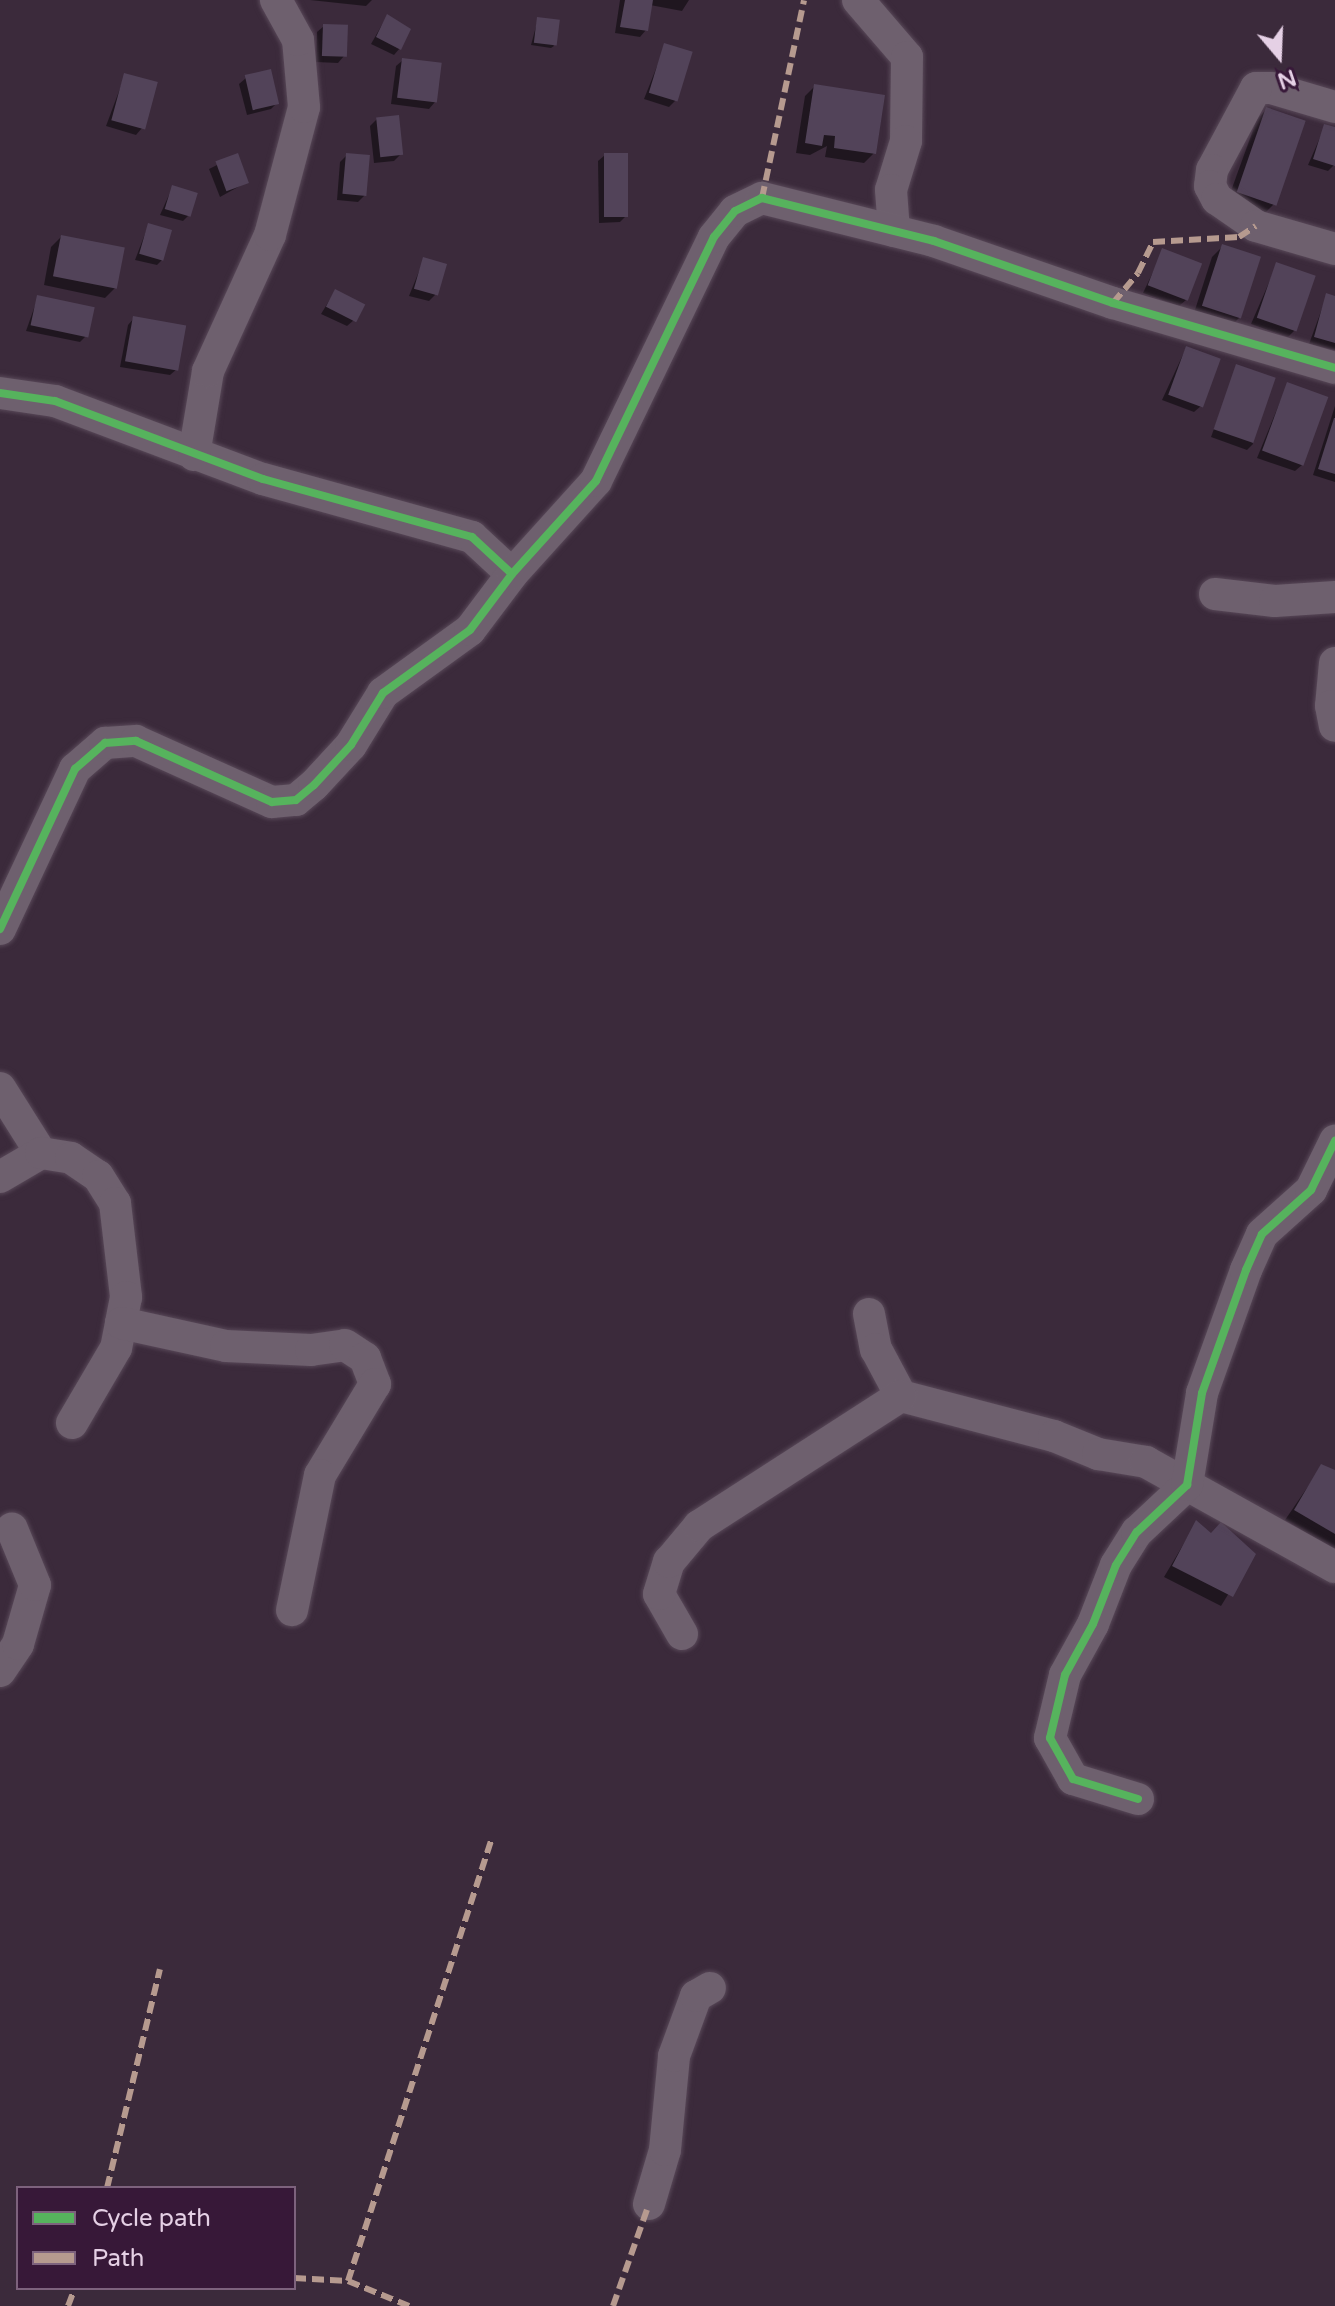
<!DOCTYPE html>
<style>
body{margin:0}
#map{position:relative;width:1335px;height:2306px;overflow:hidden;background:#3b2a3b;font-family:"Varela Round",sans-serif}
div>[style]{position:absolute}
[style*='--x']{left:calc(var(--x)*1px);top:calc(var(--y)*1px);width:calc(var(--w)*1px);rotate:calc(var(--a)*1deg)}
.shadow>*{inset:0;background:#0007}
.building>*{inset:0;background:#524359;transform-origin:0 0}
.roads{filter:drop-shadow(0 0 2px #584858) drop-shadow(0 0 2px #584858)}
.minor>*{height:32px;margin:-16px;padding:0 16px;transform-origin:16px;border-radius:16px;background:#6e606e}
.quiet>*{height:6px;margin-top:-3px;transform-origin:0;background:repeating-linear-gradient(90deg,#b69a8f 0 12px,transparent 0 18px)}
.cycleway>*{height:8px;margin:-4px;padding:0 4px;transform-origin:4px;border-radius:4px;background:#56b35d}
span{translate:-50% -50%;white-space:nowrap;text-align:center;line-height:1.15;-webkit-text-stroke:6px #371838;paint-order:stroke}
.legend{position:absolute;left:16px;top:2186px;width:280px;height:104px;box-sizing:border-box;background:#371838;border:2px solid #7d627d;margin:0;padding:10px 14px;list-style:none;font-size:24px;color:#e5d0e5}
.legend li{display:flex;align-items:center;gap:16px;height:40px}
.legend b{width:40px;border:2px solid #7d627d}
.north{position:absolute;left:1239px;top:16px;width:80px;height:80px;-webkit-text-stroke:6px #371838;paint-order:stroke;rotate:161deg;font-size:22px;font-weight:700;line-height:32px;text-align:center;color:#e5d0e5}
.north::after{content:'';display:block;margin:auto;width:28px;height:36px;background:#e5d0e5;clip-path:polygon(50% 0,100% 100%,50% 72%,0 100%)}
</style>
<div id="map">
<div class="shadow">
<i style="clip-path:polygon(310px 0,372px 0,366px 6px)"></i>
<i style="clip-path:polygon(620px 0,689px 0,682px 11px,650px 5px,646px 30px,640px 37px,615px 33px)"></i>
<i style="clip-path:polygon(387px 16px,400px 48px,394px 55px,371px 44px)"></i>
<i style="clip-path:polygon(538px 19px,554px 46px,551px 48px,531px 45px)"></i>
<i style="clip-path:polygon(324px 26px,344px 56px,338px 63px,316px 62px,317px 32px)"></i>
<i style="clip-path:polygon(665px 46px,675px 101px,669px 107px,644px 99px)"></i>
<i style="clip-path:polygon(403px 60px,435px 102px,429px 109px,391px 104px,396px 66px)"></i>
<i style="clip-path:polygon(125px 75px,142px 128px,136px 135px,106px 126px)"></i>
<i style="clip-path:polygon(246px 78px,277px 103px,271px 109px,247px 115px,239px 84px)"></i>
<i style="clip-path:polygon(815px 86px,874px 153px,864px 163px,825px 157px,827px 146px,810px 155px,796px 153px,805px 96px)"></i>
<i style="clip-path:polygon(1267px 109px,1274px 204px,1264px 214px,1227px 202px,1257px 119px)"></i>
<i style="clip-path:polygon(377px 119px,401px 154px,394px 161px,374px 163px,370px 126px)"></i>
<i style="clip-path:polygon(1325px 126px,1335px 129px,1335px 164px,1328px 171px,1308px 165px)"></i>
<i style="clip-path:polygon(237px 155px,247px 182px,220px 197px,209px 169px)"></i>
<i style="clip-path:polygon(347px 155px,365px 195px,358px 202px,337px 200px,340px 162px)"></i>
<i style="clip-path:polygon(605px 155px,626px 216px,620px 222px,599px 223px,598px 161px)"></i>
<i style="clip-path:polygon(172px 188px,189px 215px,183px 221px,160px 215px)"></i>
<i style="clip-path:polygon(148px 226px,163px 259px,157px 265px,135px 260px)"></i>
<i style="clip-path:polygon(61px 237px,115px 288px,105px 298px,44px 285px,51px 247px)"></i>
<i style="clip-path:polygon(1222px 247px,1239px 318px,1229px 328px,1193px 316px,1212px 257px)"></i>
<i style="clip-path:polygon(1163px 251px,1186px 300px,1179px 306px,1143px 293px)"></i>
<i style="clip-path:polygon(424px 259px,435px 295px,429px 301px,409px 296px)"></i>
<i style="clip-path:polygon(1277px 264px,1294px 331px,1288px 337px,1251px 324px)"></i>
<i style="clip-path:polygon(335px 291px,354px 320px,347px 326px,321px 314px)"></i>
<i style="clip-path:polygon(1327px 295px,1335px 298px,1335px 350px,1309px 344px)"></i>
<i style="clip-path:polygon(38px 297px,86px 336px,80px 342px,26px 331px)"></i>
<i style="clip-path:polygon(134px 318px,177px 369px,170px 375px,120px 367px,128px 325px)"></i>
<i style="clip-path:polygon(1186px 348px,1201px 406px,1194px 412px,1162px 400px)"></i>
<i style="clip-path:polygon(1237px 366px,1253px 444px,1247px 450px,1211px 437px)"></i>
<i style="clip-path:polygon(1287px 385px,1302px 465px,1295px 471px,1257px 458px)"></i>
<i style="clip-path:polygon(1335px 406px,1335px 482px,1313px 475px)"></i>
<i style="clip-path:polygon(1322px 1466px,1335px 1472px,1335px 1550px,1285px 1520px)"></i>
<i style="clip-path:polygon(1196px 1523px,1210px 1536px,1253px 1554px,1221px 1606px,1164px 1577px)"></i>
</div>
<div class="building">
<i style="clip-path:polygon(625px 0,653px 0,648px 31px,620px 27px)"></i>
<i style="clip-path:polygon(387px 14px,411px 29px,401px 50px,376px 37px)"></i>
<i style="left:537px;top:17px;width:23px;height:26px;rotate:7deg"></i>
<i style="left:323px;top:24px;width:25px;height:32px;rotate:2deg"></i>
<i style="left:664px;top:43px;width:30px;height:52px;rotate:17deg"></i>
<i style="left:402px;top:58px;width:40px;height:40px;rotate:7deg"></i>
<i style="left:271px;top:69px;width:36px;height:27px;rotate:77deg"></i>
<i style="left:124px;top:73px;width:35px;height:49px;rotate:15deg"></i>
<i style="clip-path:polygon(814px 84px,885px 95px,876px 154px,834px 148px,835px 136px,824px 135px,822px 146px,805px 143px)"></i>
<i style="left:1266px;top:107px;width:42px;height:90px;rotate:19deg"></i>
<i style="left:399px;top:115px;width:40px;height:23px;rotate:84deg"></i>
<i style="clip-path:polygon(1324px 124px,1335px 127px,1335px 166px,1313px 159px)"></i>
<i style="left:238px;top:153px;width:32px;height:24px;rotate:70deg"></i>
<i style="left:346px;top:153px;width:24px;height:41px;rotate:5deg"></i>
<i style="left:604px;top:153px;width:24px;height:64px"></i>
<i style="left:172px;top:185px;width:27px;height:25px;rotate:17deg"></i>
<i style="left:148px;top:223px;width:25px;height:32px;rotate:16deg"></i>
<i style="left:61px;top:235px;width:65px;height:42px;rotate:11deg"></i>
<i style="left:1222px;top:244px;width:41px;height:65px;rotate:18deg"></i>
<i style="left:1162px;top:248px;width:43px;height:40px;rotate:21deg"></i>
<i style="left:423px;top:257px;width:25px;height:33px;rotate:16deg"></i>
<i style="left:1276px;top:262px;width:42px;height:59px;rotate:19deg"></i>
<i style="left:335px;top:289px;width:34px;height:20px;rotate:27deg"></i>
<i style="clip-path:polygon(1326px 293px,1335px 296px,1335px 343px,1314px 337px)"></i>
<i style="left:37px;top:295px;width:59px;height:31px;rotate:12deg"></i>
<i style="left:133px;top:316px;width:54px;height:46px;rotate:10deg"></i>
<i style="left:1186px;top:346px;width:37px;height:52px;rotate:20deg"></i>
<i style="left:1236px;top:364px;width:42px;height:69px;rotate:19deg"></i>
<i style="left:1287px;top:382px;width:44px;height:73px;rotate:20deg"></i>
<i style="clip-path:polygon(1334px 418px,1335px 418px,1335px 474px,1318px 469px)"></i>
<i style="clip-path:polygon(1321px 1464px,1335px 1470px,1335px 1534px,1294px 1510px)"></i>
<i style="clip-path:polygon(1196px 1520px,1211px 1533px,1221px 1522px,1256px 1554px,1233px 1597px,1172px 1566px)"></i>
</div>
<div class="roads">
<div class="minor">
<i style="--x:858;--y:0;--w:75;--a:49.3"></i>
<i style="--x:907;--y:57;--w:84;--a:90.7"></i>
<i style="--x:906;--y:141;--w:51;--a:107"></i>
<i style="--x:891;--y:190;--w:41;--a:85.8"></i>
<i style="--x:1335;--y:107;--w:67;--a:-163.5"></i>
<i style="--x:1271;--y:88;--w:15;--a:180"></i>
<i style="--x:1256;--y:88;--w:93;--a:118.2"></i>
<i style="--x:1212;--y:170;--w:16;--a:97"></i>
<i style="--x:1210;--y:186;--w:15;--a:62"></i>
<i style="--x:1217;--y:199;--w:47;--a:34.7"></i>
<i style="--x:1256;--y:226;--w:82;--a:16.2"></i>
<i style="--x:0;--y:393;--w:56;--a:8.3"></i>
<i style="--x:55;--y:401;--w:222;--a:20.6"></i>
<i style="--x:263;--y:479;--w:217;--a:15.5"></i>
<i style="--x:472;--y:537;--w:54;--a:42.8"></i>
<i style="--x:194;--y:455;--w:85;--a:-80.5"></i>
<i style="--x:208;--y:371;--w:149;--a:-65.5"></i>
<i style="--x:270;--y:235;--w:132;--a:-75.1"></i>
<i style="--x:304;--y:107;--w:67;--a:-95.1"></i>
<i style="--x:298;--y:40;--w:46;--a:-118.8"></i>
<i style="--x:1215;--y:594;--w:60;--a:6.7"></i>
<i style="--x:1275;--y:601;--w:60;--a:-3.8"></i>
<i style="--x:1335;--y:663;--w:43;--a:95.3"></i>
<i style="--x:1331;--y:706;--w:20;--a:79"></i>
<i style="--x:0;--y:929;--w:177;--a:-64.9"></i>
<i style="--x:75;--y:769;--w:40;--a:-41"></i>
<i style="--x:105;--y:743;--w:31;--a:-4"></i>
<i style="--x:136;--y:741;--w:149;--a:24.2"></i>
<i style="--x:272;--y:802;--w:24;--a:-5"></i>
<i style="--x:296;--y:800;--w:23;--a:-40"></i>
<i style="--x:314;--y:785;--w:54;--a:-47.2"></i>
<i style="--x:351;--y:745;--w:61;--a:-58.4"></i>
<i style="--x:383;--y:693;--w:107;--a:-35.9"></i>
<i style="--x:470;--y:630;--w:70;--a:-53.1"></i>
<i style="--x:512;--y:574;--w:125;--a:-47.9"></i>
<i style="--x:596;--y:481;--w:271;--a:-64.2"></i>
<i style="--x:714;--y:237;--w:33;--a:-51"></i>
<i style="--x:735;--y:211;--w:30;--a:-26"></i>
<i style="--x:762;--y:198;--w:177;--a:14"></i>
<i style="--x:934;--y:241;--w:189;--a:19.1"></i>
<i style="--x:1113;--y:303;--w:231;--a:16.3"></i>
<i style="--x:0;--y:1088;--w:77;--a:57.8"></i>
<i style="--x:0;--y:1177;--w:48;--a:-30.3"></i>
<i style="--x:41;--y:1153;--w:30;--a:9"></i>
<i style="--x:71;--y:1158;--w:32;--a:34"></i>
<i style="--x:98;--y:1176;--w:32;--a:58"></i>
<i style="--x:115;--y:1203;--w:95;--a:83.3"></i>
<i style="--x:126;--y:1297;--w:26;--a:101"></i>
<i style="--x:121;--y:1323;--w:25;--a:101"></i>
<i style="--x:116;--y:1348;--w:87;--a:120.4"></i>
<i style="--x:869;--y:1314;--w:36;--a:79"></i>
<i style="--x:876;--y:1349;--w:53;--a:62"></i>
<i style="--x:901;--y:1396;--w:158;--a:14.7"></i>
<i style="--x:1054;--y:1436;--w:48;--a:22.2"></i>
<i style="--x:1098;--y:1454;--w:49;--a:9.5"></i>
<i style="--x:1146;--y:1462;--w:216;--a:29.1"></i>
<i style="--x:121;--y:1323;--w:107;--a:12.4"></i>
<i style="--x:226;--y:1346;--w:85;--a:2.7"></i>
<i style="--x:311;--y:1350;--w:34;--a:-8"></i>
<i style="--x:345;--y:1345;--w:24;--a:33"></i>
<i style="--x:365;--y:1358;--w:28;--a:69"></i>
<i style="--x:375;--y:1384;--w:106;--a:121.1"></i>
<i style="--x:320;--y:1475;--w:138;--a:101.7"></i>
<i style="--x:682;--y:1634;--w:46;--a:-119.9"></i>
<i style="--x:659;--y:1594;--w:34;--a:-73"></i>
<i style="--x:669;--y:1562;--w:47;--a:-50.2"></i>
<i style="--x:699;--y:1526;--w:240;--a:-32.8"></i>
<i style="--x:0;--y:1671;--w:32;--a:-56"></i>
<i style="--x:18;--y:1644;--w:61;--a:-73.9"></i>
<i style="--x:35;--y:1585;--w:61;--a:-112.3"></i>
<i style="--x:1138;--y:1799;--w:68;--a:-162.9"></i>
<i style="--x:1073;--y:1779;--w:47;--a:-119.3"></i>
<i style="--x:1050;--y:1738;--w:65;--a:-76.6"></i>
<i style="--x:1065;--y:1675;--w:58;--a:-61.2"></i>
<i style="--x:1093;--y:1624;--w:63;--a:-68.7"></i>
<i style="--x:1116;--y:1565;--w:39;--a:-58"></i>
<i style="--x:1137;--y:1532;--w:69;--a:-43.2"></i>
<i style="--x:1187;--y:1485;--w:93;--a:-80.7"></i>
<i style="--x:1202;--y:1393;--w:131;--a:-70.3"></i>
<i style="--x:1246;--y:1270;--w:39;--a:-66"></i>
<i style="--x:1262;--y:1234;--w:66;--a:-41.9"></i>
<i style="--x:1311;--y:1190;--w:55;--a:-63.9"></i>
<i style="--x:649;--y:2204;--w:56;--a:-73.5"></i>
<i style="--x:665;--y:2150;--w:94;--a:-84.5"></i>
<i style="--x:674;--y:2056;--w:64;--a:-69.9"></i>
<i style="--x:696;--y:1996;--w:16;--a:-30"></i>
</div>
</div>
<div class="quiet">
<i style="--x:762;--y:198;--w:202;--a:-78"></i>
<i style="--x:1113;--y:303;--w:39;--a:-50"></i>
<i style="--x:1138;--y:273;--w:34;--a:-64"></i>
<i style="--x:1153;--y:242;--w:86;--a:-3.3"></i>
<i style="--x:1239;--y:237;--w:20;--a:-33"></i>
<i style="--x:107;--y:2188;--w:225;--a:-76.4"></i>
<i style="--x:294;--y:2278;--w:54;--a:3.2"></i>
<i style="--x:348;--y:2281;--w:463;--a:-72"></i>
<i style="--x:348;--y:2281;--w:66;--a:22.3"></i>
<i style="--x:68;--y:2306;--w:19;--a:-69"></i>
<i style="--x:613;--y:2306;--w:108;--a:-70.6"></i>
</div>
<div class="cycleway">
<i style="--x:0;--y:393;--w:56;--a:8.3"></i>
<i style="--x:55;--y:401;--w:222;--a:20.6"></i>
<i style="--x:263;--y:479;--w:217;--a:15.5"></i>
<i style="--x:472;--y:537;--w:54;--a:42.8"></i>
<i style="--x:0;--y:929;--w:177;--a:-64.9"></i>
<i style="--x:75;--y:769;--w:40;--a:-41"></i>
<i style="--x:105;--y:743;--w:31;--a:-4"></i>
<i style="--x:136;--y:741;--w:149;--a:24.2"></i>
<i style="--x:272;--y:802;--w:24;--a:-5"></i>
<i style="--x:296;--y:800;--w:23;--a:-40"></i>
<i style="--x:314;--y:785;--w:54;--a:-47.2"></i>
<i style="--x:351;--y:745;--w:61;--a:-58.4"></i>
<i style="--x:383;--y:693;--w:107;--a:-35.9"></i>
<i style="--x:470;--y:630;--w:70;--a:-53.1"></i>
<i style="--x:512;--y:574;--w:125;--a:-47.9"></i>
<i style="--x:596;--y:481;--w:271;--a:-64.2"></i>
<i style="--x:714;--y:237;--w:33;--a:-51"></i>
<i style="--x:735;--y:211;--w:30;--a:-26"></i>
<i style="--x:762;--y:198;--w:177;--a:14"></i>
<i style="--x:934;--y:241;--w:189;--a:19.1"></i>
<i style="--x:1113;--y:303;--w:231;--a:16.3"></i>
<i style="--x:1138;--y:1799;--w:68;--a:-162.9"></i>
<i style="--x:1073;--y:1779;--w:47;--a:-119.3"></i>
<i style="--x:1050;--y:1738;--w:65;--a:-76.6"></i>
<i style="--x:1065;--y:1675;--w:58;--a:-61.2"></i>
<i style="--x:1093;--y:1624;--w:63;--a:-68.7"></i>
<i style="--x:1116;--y:1565;--w:39;--a:-58"></i>
<i style="--x:1137;--y:1532;--w:69;--a:-43.2"></i>
<i style="--x:1187;--y:1485;--w:93;--a:-80.7"></i>
<i style="--x:1202;--y:1393;--w:131;--a:-70.3"></i>
<i style="--x:1246;--y:1270;--w:39;--a:-66"></i>
<i style="--x:1262;--y:1234;--w:66;--a:-41.9"></i>
<i style="--x:1311;--y:1190;--w:55;--a:-63.9"></i>
</div>
<ul class="legend">
<li><b style="height:10px;background:#56b35d"></b>Cycle path</li>
<li><b style="height:10px;background:#b69a8f"></b>Path</li>
</ul>
<div class="north">N</div>
</div>
